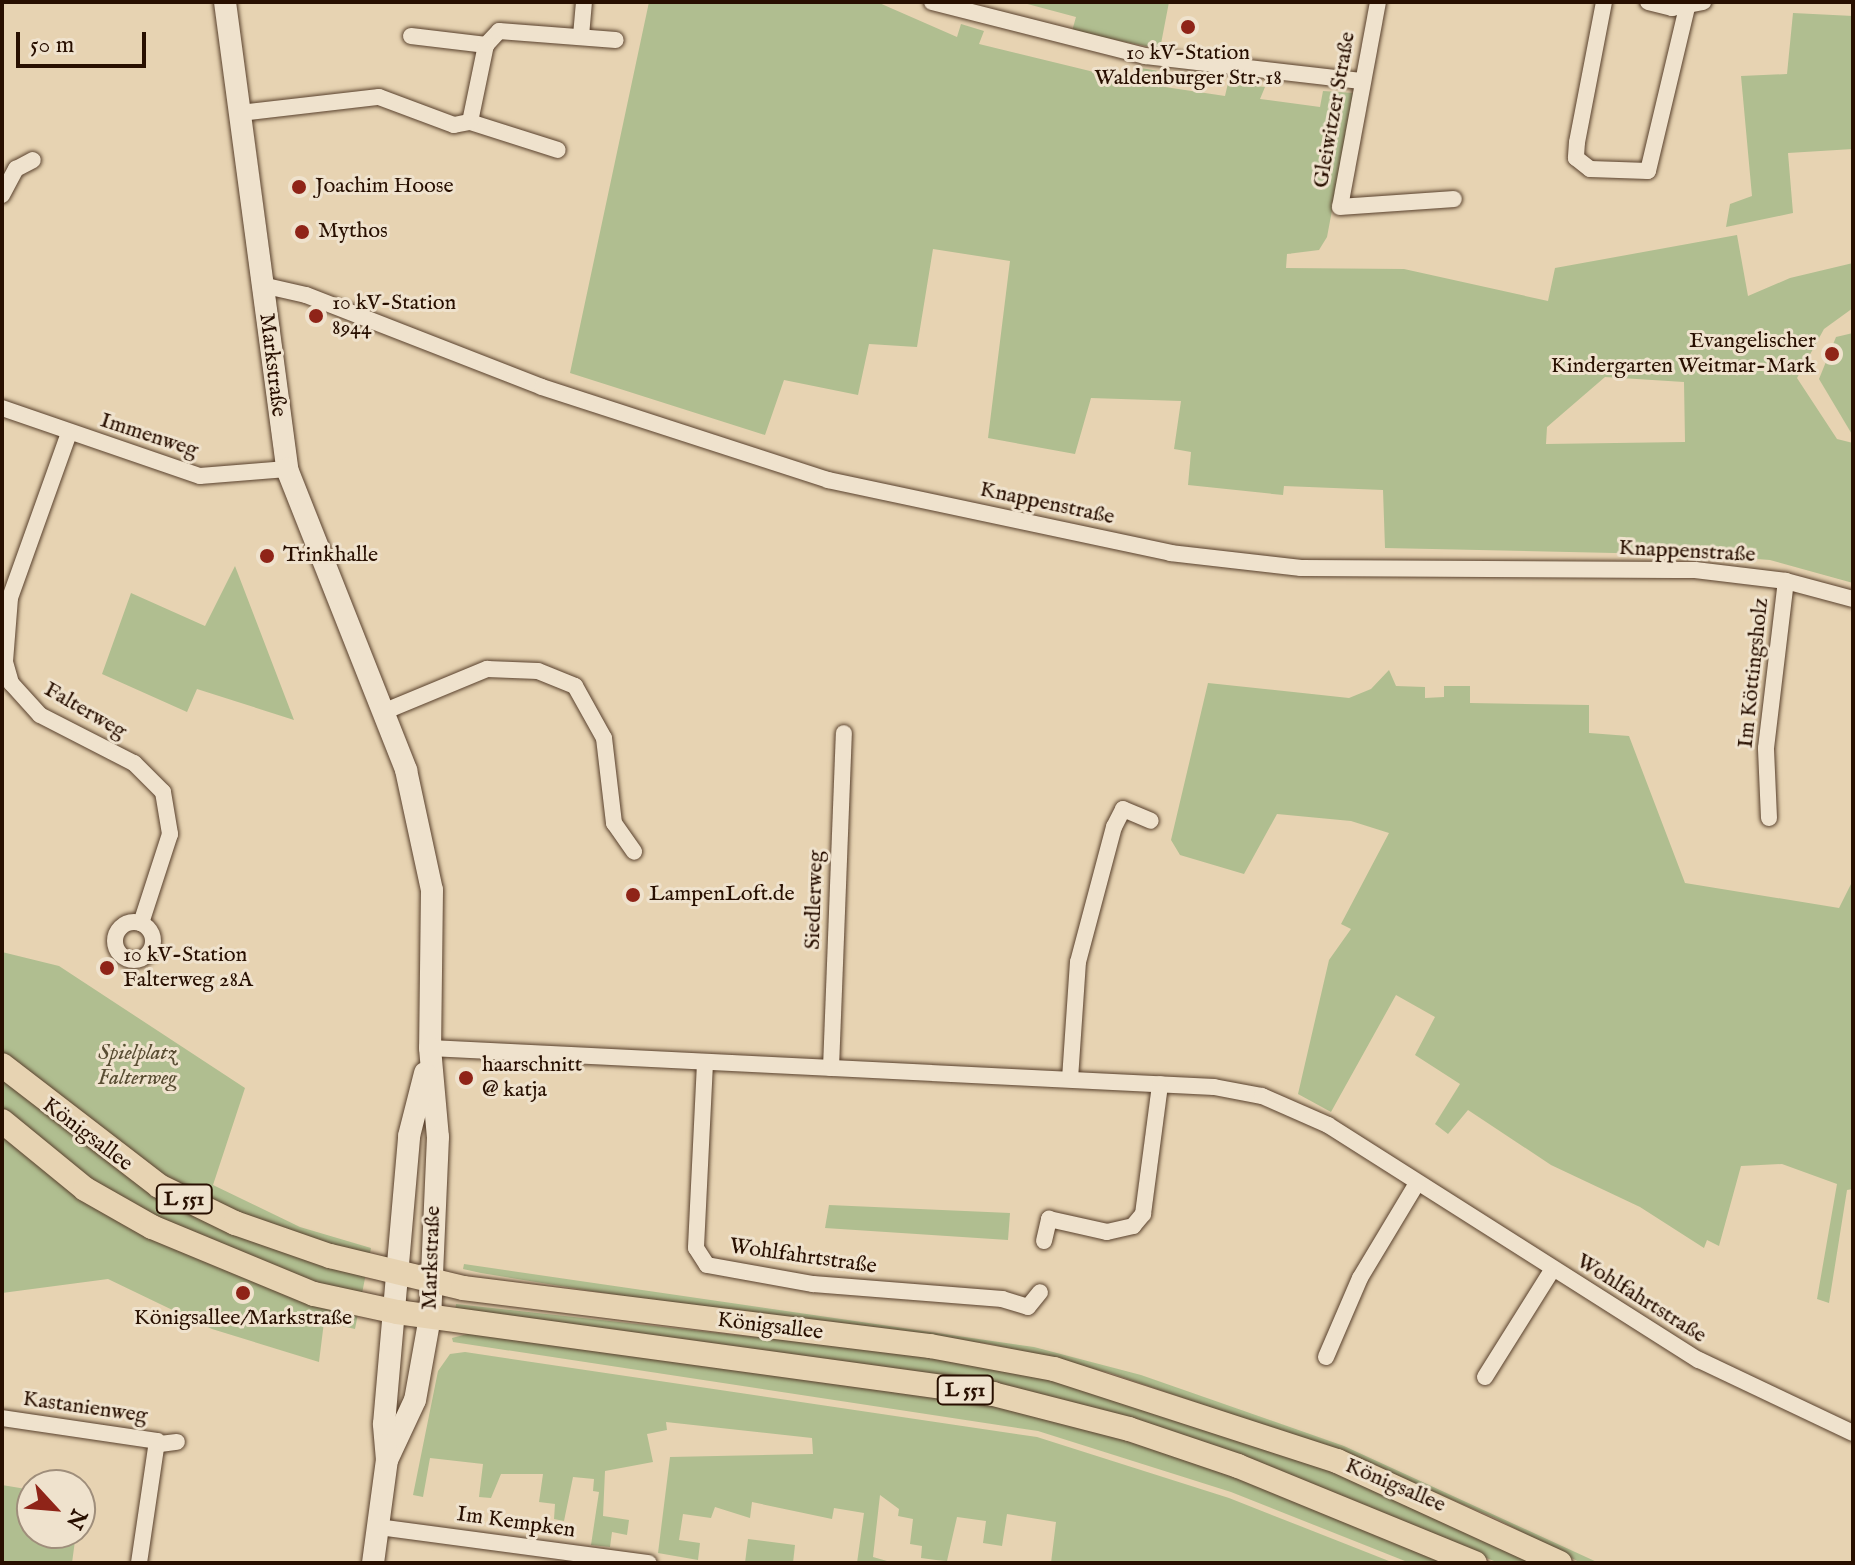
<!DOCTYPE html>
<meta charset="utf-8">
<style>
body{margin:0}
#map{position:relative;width:1855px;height:1565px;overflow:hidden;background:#e7d3b2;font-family:"IM FELL English",serif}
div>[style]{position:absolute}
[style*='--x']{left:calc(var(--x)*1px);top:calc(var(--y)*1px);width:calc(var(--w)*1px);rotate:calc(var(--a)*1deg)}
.green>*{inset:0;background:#b0be90}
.roads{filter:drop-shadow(0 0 2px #58402c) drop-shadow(0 0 2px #58402c)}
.street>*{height:16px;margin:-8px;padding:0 8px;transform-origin:8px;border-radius:8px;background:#efe2cd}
.street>.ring{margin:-8px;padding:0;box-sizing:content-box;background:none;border:16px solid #efe2cd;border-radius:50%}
.secondary>*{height:22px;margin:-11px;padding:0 11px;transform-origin:11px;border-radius:11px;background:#efe2cd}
.primary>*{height:24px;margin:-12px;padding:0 12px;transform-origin:12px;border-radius:12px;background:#e7d3b2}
.dots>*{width:22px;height:22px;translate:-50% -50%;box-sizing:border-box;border:4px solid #efe2cd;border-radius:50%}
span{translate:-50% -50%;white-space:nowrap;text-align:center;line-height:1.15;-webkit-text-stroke:6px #efe2cd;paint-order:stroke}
.shield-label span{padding:2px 6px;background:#efe2cd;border:2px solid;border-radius:6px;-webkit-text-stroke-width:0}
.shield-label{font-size:20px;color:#280f00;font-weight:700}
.poi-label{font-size:22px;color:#280f00}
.left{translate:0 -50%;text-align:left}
.right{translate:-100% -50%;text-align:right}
.street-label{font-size:22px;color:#280f00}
.park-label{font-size:22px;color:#584c32;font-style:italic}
.frame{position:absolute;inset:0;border:4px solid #280f00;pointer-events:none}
.north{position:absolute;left:16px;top:1469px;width:80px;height:80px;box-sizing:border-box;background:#efe2cd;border:2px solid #9f8e7b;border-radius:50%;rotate:116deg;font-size:22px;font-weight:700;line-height:32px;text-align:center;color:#280f00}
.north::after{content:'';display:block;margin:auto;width:28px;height:36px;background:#8f2418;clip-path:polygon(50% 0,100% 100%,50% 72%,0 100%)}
.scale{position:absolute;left:16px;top:32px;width:130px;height:36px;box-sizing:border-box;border:4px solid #280f00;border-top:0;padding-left:10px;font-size:24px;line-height:28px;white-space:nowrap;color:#280f00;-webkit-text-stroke:6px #efe2cd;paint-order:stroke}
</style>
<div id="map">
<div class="green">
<i style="clip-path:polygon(evenodd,649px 2px,877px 2px,957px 37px,961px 24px,984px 31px,979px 44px,1131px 81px,1135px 67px,1171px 73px,1165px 87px,1225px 96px,1228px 83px,1265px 87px,1260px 99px,1320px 107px,1323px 91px,1354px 93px,1327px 237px,1319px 250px,1287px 254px,1286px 268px,1404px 269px,1548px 301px,1555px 268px,1737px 235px,1748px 296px,1790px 278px,1853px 263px,1853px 308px,1824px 329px,1797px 378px,1837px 439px,1853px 443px,1853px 583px,1770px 560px,1704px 555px,1385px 548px,1383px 490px,1284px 486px,1283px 495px,1188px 485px,1191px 452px,1174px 449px,1181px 401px,1091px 398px,1075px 454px,988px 438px,1010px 261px,933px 249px,917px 347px,869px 344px,858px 395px,784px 380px,765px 435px,570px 373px,649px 2px,1605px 377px,1684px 382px,1685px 442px,1546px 444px,1547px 427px,1605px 377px)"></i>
<i style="clip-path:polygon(1020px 2px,1169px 2px,1160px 49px,1072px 31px,1076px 17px)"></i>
<i style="clip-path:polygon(1793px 13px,1853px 16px,1853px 149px,1788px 153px,1793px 213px,1726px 227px,1730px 204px,1752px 196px,1741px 76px,1787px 74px)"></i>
<i style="clip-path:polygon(1853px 333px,1853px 436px,1819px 379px,1836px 337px)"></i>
<i style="clip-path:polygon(235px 566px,294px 720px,197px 689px,187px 712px,102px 674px,131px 593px,205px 626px)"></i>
<i style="clip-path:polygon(1389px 670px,1396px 686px,1425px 687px,1425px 698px,1444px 697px,1444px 686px,1470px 686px,1470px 703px,1589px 705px,1589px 733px,1629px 736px,1685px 883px,1839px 908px,1853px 880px,1853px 1189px,1847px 1190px,1829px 1303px,1817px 1299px,1837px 1184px,1782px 1164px,1741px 1166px,1719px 1246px,1707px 1240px,1704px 1248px,1640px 1207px,1551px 1165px,1468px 1110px,1448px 1134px,1435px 1124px,1460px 1084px,1415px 1055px,1435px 1017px,1396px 995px,1331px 1112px,1298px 1094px,1329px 960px,1351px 929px,1341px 924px,1389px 833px,1351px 821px,1277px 814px,1244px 874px,1180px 855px,1171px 840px,1208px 683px,1349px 698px,1371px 689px)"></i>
<i style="clip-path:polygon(2px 952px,59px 966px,245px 1088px,213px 1185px,300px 1227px,371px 1248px,355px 1329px,324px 1322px,319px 1362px,212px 1329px,108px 1279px,2px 1293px)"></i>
<i style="clip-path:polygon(829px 1205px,1010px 1213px,1008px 1240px,825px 1228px)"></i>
<i style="clip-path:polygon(464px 1264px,1034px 1347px,1141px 1375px,1344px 1446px,1599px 1563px,1581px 1563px,1497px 1519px,1341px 1452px,1110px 1373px,990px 1344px,684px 1306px,481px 1273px,463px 1269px)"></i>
<i style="clip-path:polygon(456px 1304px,927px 1356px,1050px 1378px,1334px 1471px,1539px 1563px,1499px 1563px,1183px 1437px,455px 1311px)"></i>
<i style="clip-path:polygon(471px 1333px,992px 1405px,1068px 1422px,1235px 1476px,1452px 1563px,1410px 1563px,1231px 1492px,1038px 1431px,453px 1342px,452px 1338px)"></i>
<i style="clip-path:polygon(465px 1352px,1037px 1437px,1229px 1498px,1394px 1563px,1051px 1563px,1056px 1522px,1007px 1514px,1002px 1546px,983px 1543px,986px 1521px,957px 1517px,947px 1561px,936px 1560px,921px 1558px,922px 1546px,910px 1544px,913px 1519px,898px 1516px,899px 1509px,880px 1495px,873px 1557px,894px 1563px,857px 1563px,864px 1513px,834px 1508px,832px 1519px,752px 1502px,750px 1518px,715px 1507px,711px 1518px,683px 1514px,679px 1540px,700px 1543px,698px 1560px,658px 1553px,670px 1457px,813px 1454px,812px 1438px,666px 1422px,667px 1430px,647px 1434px,653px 1462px,605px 1471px,603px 1516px,629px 1520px,627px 1535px,612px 1532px,610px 1547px,591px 1545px,599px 1492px,593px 1491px,594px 1479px,573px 1477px,564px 1521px,554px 1519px,555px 1504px,539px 1502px,543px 1474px,501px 1474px,491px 1498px,479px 1497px,483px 1464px,430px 1458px,423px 1497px,413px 1495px,438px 1371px,450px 1354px)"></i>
<i style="clip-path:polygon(2px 1485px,32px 1490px,32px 1533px,76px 1533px,72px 1563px,2px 1563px)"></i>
<i style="clip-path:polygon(748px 1539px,795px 1545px,793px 1563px,745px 1563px)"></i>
</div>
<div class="roads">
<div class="street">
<i style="--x:932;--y:2;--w:220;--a:14.2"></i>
<i style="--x:1145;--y:56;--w:216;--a:6.6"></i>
<i style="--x:1378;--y:2;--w:208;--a:100.5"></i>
<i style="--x:1340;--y:207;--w:114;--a:-4"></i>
<i style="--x:1604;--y:2;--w:143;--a:100.9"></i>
<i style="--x:1577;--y:142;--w:16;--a:94"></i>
<i style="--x:1576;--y:158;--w:18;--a:38"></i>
<i style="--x:1590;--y:169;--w:58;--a:2"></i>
<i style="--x:1648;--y:171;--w:169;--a:-76.6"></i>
<i style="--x:1648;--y:2;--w:25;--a:14"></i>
<i style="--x:1672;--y:8;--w:32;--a:-11"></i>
<i style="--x:411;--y:36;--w:76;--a:6.8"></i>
<i style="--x:581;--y:36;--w:34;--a:-85"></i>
<i style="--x:240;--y:113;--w:140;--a:-6.6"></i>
<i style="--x:379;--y:97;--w:80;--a:20.5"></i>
<i style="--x:454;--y:125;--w:16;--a:-11"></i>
<i style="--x:470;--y:122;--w:92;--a:17.7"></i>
<i style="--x:470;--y:122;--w:79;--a:-78.3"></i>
<i style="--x:486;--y:45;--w:19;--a:-47"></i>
<i style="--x:499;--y:31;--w:117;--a:4.4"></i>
<i style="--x:2;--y:195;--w:30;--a:-62"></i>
<i style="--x:16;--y:169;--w:19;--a:-28"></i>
<i style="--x:262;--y:285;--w:45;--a:12.8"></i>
<i style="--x:306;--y:295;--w:253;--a:21.3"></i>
<i style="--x:542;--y:387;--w:301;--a:18"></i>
<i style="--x:828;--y:480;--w:350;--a:12"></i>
<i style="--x:1170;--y:553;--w:132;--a:6.5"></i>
<i style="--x:1301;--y:568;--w:394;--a:0.3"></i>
<i style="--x:1695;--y:570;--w:92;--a:6.9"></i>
<i style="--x:1786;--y:581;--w:69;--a:15"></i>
<i style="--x:2;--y:408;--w:209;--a:19"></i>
<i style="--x:200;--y:476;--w:87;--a:-4.6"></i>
<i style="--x:69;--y:433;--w:175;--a:109.7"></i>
<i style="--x:10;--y:598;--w:64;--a:94.5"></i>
<i style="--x:5;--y:662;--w:22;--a:74"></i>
<i style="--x:11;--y:683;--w:43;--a:47.8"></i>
<i style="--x:40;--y:715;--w:106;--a:27.1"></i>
<i style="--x:134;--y:763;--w:41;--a:45"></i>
<i style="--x:163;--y:792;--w:43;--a:80.5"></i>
<i style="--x:170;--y:834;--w:94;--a:108"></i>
<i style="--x:383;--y:712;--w:113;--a:-22.5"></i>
<i style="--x:487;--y:669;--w:51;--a:2.2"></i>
<i style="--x:538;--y:671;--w:40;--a:22"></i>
<i style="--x:575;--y:686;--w:60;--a:60.9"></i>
<i style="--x:604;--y:738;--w:86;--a:83.3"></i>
<i style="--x:614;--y:823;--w:35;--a:55"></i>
<i style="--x:1769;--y:818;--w:70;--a:-92.5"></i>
<i style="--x:1766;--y:748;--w:168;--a:-83.2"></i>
<i class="ring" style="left:115px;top:922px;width:22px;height:22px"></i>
<i style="--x:430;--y:1048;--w:785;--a:2.85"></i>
<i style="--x:1214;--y:1087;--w:49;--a:10.6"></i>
<i style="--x:1262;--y:1096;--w:72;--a:23.7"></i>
<i style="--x:1328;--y:1125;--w:439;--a:32.4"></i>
<i style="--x:1699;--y:1360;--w:170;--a:25.4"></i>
<i style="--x:705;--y:1063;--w:185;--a:92.8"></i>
<i style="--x:696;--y:1248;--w:20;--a:57"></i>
<i style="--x:707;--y:1265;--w:108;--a:10.2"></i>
<i style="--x:813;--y:1284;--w:190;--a:4.5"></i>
<i style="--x:1002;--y:1299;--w:27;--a:17"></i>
<i style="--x:1028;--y:1307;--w:19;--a:-51"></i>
<i style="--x:831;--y:1068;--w:335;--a:-87.8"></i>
<i style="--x:1070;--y:1079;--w:117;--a:-86.1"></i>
<i style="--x:1078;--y:962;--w:140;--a:-75.1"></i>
<i style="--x:1114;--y:827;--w:20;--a:-63"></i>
<i style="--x:1123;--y:809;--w:30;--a:23"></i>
<i style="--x:1044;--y:1241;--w:23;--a:-77"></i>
<i style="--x:1049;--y:1219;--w:59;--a:12.6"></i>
<i style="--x:1107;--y:1232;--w:27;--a:-13"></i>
<i style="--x:1133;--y:1226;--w:16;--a:-50"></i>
<i style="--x:1143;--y:1214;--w:131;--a:-82.5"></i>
<i style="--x:1326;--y:1357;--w:86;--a:-66.7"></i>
<i style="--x:1360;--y:1278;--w:111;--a:-59"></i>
<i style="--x:1485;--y:1377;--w:126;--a:-57.9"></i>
<i style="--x:2;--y:1418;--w:157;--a:8.4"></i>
<i style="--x:157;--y:1441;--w:123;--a:98.4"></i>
<i style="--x:160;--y:1444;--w:17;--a:-7"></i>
<i style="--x:378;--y:1527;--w:273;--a:7.6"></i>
</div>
<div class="secondary">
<i style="--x:225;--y:2;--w:471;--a:82.4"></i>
<i style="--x:287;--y:469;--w:324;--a:68.4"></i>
<i style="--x:406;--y:770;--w:123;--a:77.8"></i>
<i style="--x:432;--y:890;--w:158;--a:90.7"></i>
<i style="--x:430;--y:1048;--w:89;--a:84.9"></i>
<i style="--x:438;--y:1137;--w:180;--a:92.5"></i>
<i style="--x:430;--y:1317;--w:84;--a:100.2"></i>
<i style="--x:415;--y:1400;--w:66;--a:115"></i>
<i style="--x:373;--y:1563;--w:104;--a:-82.3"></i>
<i style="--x:387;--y:1460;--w:36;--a:-95"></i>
<i style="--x:384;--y:1424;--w:289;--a:-85"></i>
<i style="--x:409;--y:1136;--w:65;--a:-75.7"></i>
</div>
<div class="primary">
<i style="--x:2;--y:1065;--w:198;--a:37.6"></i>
<i style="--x:159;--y:1186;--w:85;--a:26"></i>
<i style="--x:235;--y:1223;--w:101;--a:19.2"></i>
<i style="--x:330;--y:1256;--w:137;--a:13.5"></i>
<i style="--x:463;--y:1288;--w:471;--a:7.1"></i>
<i style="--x:930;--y:1346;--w:126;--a:10.5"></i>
<i style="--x:1054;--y:1369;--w:298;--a:18"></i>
<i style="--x:1337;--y:1461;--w:245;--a:24.6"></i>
<i style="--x:2;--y:1121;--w:107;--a:39.3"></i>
<i style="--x:85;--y:1189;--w:77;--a:29.6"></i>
<i style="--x:152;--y:1227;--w:175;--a:22.5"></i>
<i style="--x:314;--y:1294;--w:85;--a:12.2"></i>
<i style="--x:397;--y:1312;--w:602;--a:7.83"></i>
<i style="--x:993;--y:1394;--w:140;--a:14.4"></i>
<i style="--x:1129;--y:1429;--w:115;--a:18.7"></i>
<i style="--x:1238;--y:1466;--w:256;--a:22.3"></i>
</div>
</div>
<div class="dots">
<i style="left:1188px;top:27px;background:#8f2418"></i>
<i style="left:299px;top:187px;background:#8f2418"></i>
<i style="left:302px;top:232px;background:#8f2418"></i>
<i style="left:316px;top:316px;background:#8f2418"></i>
<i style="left:1832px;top:354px;background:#8f2418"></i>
<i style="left:267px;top:556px;background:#8f2418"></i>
<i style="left:633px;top:895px;background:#8f2418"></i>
<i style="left:107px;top:968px;background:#8f2418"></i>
<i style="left:466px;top:1078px;background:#8f2418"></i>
<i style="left:243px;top:1293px;background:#8f2418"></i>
</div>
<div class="shield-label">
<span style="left:184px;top:1199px">L 551</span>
<span style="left:965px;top:1390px">L 551</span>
</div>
<div class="poi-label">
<span style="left:1188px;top:66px">10 kV-Station<br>Waldenburger Str. 18</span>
<span class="left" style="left:315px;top:187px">Joachim Hoose</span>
<span class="left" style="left:318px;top:232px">Mythos</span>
<span class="left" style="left:332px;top:316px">10 kV-Station<br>8944</span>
<span class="right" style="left:1816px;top:354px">Evangelischer<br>Kindergarten Weitmar-Mark</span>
<span class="left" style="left:283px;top:556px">Trinkhalle</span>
<span class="left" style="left:649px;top:895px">LampenLoft.de</span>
<span class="left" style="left:123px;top:968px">10 kV-Station<br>Falterweg 28A</span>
<span class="left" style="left:482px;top:1078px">haarschnitt<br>@ katja</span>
<span style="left:243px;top:1319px">Königsallee/Markstraße</span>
</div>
<div class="street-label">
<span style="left:1335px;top:110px;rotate:-80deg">Gleiwitzer Straße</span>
<span style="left:272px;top:365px;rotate:83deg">Markstraße</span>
<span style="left:149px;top:436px;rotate:18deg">Immenweg</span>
<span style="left:1047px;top:504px;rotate:12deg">Knappenstraße</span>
<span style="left:1687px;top:552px;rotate:3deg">Knappenstraße</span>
<span style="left:1754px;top:673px;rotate:-84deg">Im Köttingsholz</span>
<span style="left:85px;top:711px;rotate:30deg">Falterweg</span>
<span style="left:815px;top:900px;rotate:-88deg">Siedlerweg</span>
<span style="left:87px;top:1135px;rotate:37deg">Königsallee</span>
<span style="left:803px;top:1257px;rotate:8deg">Wohlfahrtstraße</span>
<span style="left:432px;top:1258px;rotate:-88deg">Markstraße</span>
<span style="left:1641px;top:1299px;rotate:32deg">Wohlfahrtstraße</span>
<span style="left:770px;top:1327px;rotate:7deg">Königsallee</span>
<span style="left:85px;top:1408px;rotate:8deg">Kastanienweg</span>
<span style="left:1395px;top:1486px;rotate:23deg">Königsallee</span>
<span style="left:516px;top:1523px;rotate:8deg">Im Kempken</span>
</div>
<div class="park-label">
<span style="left:137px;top:1066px">Spielplatz<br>Falterweg</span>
</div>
<div class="frame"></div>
<div class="north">N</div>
<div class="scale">50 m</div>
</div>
